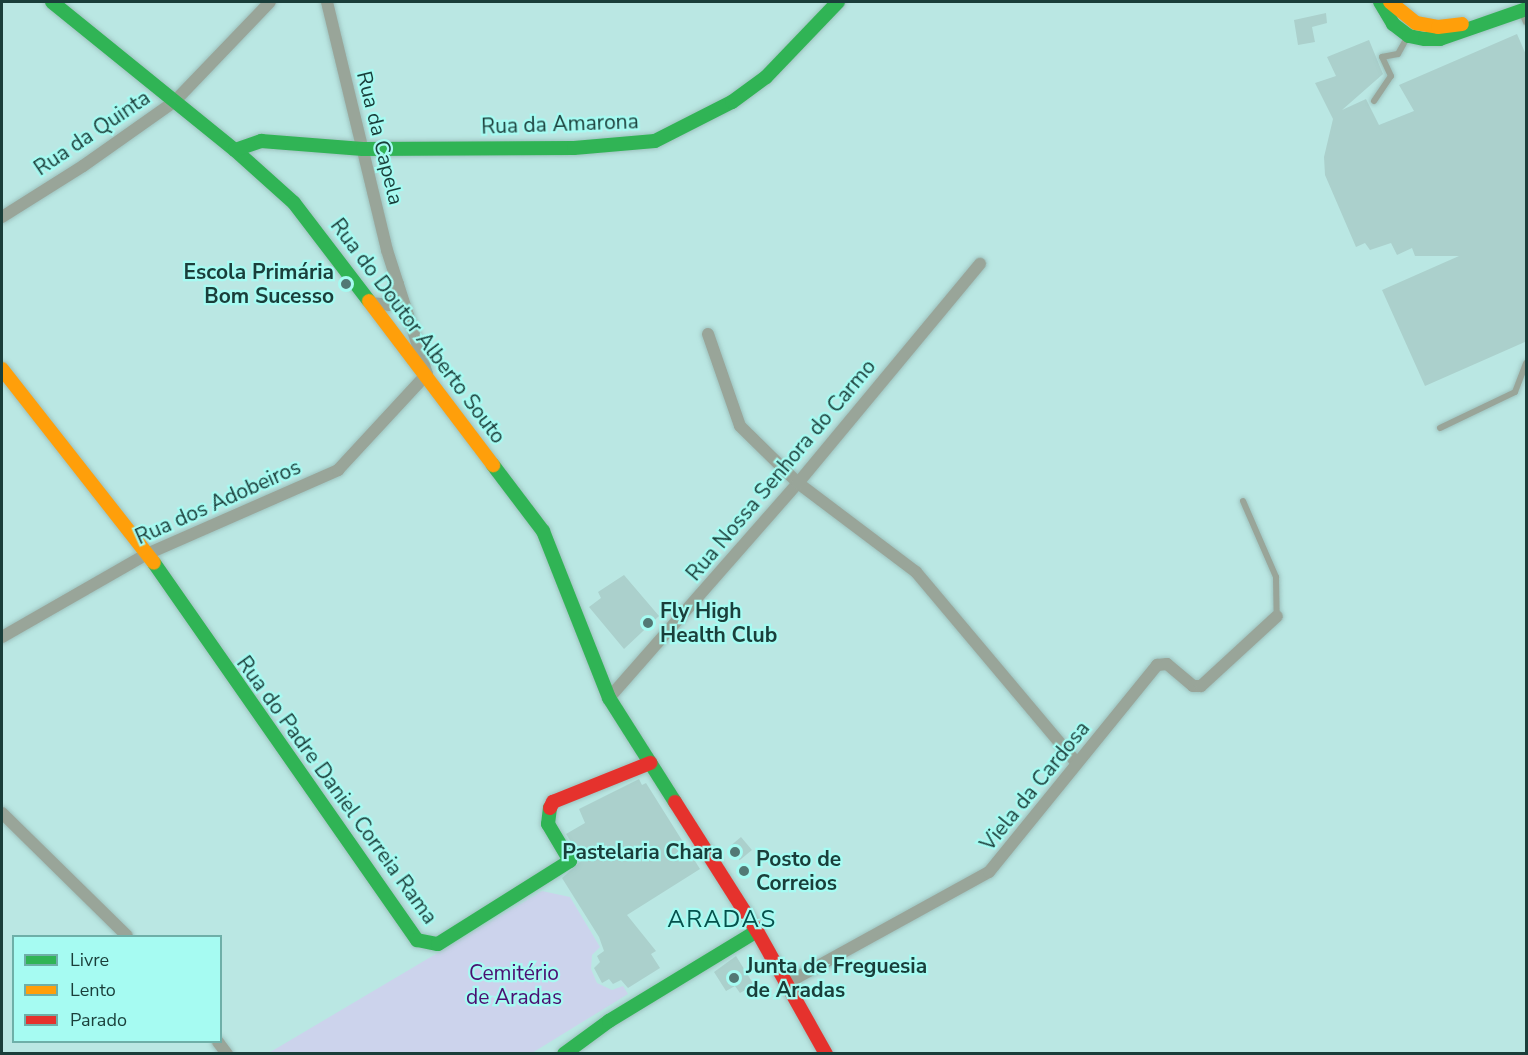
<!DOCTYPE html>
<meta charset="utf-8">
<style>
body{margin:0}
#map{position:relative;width:1528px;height:1055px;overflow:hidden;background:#bae7e3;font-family:"Nunito Sans",sans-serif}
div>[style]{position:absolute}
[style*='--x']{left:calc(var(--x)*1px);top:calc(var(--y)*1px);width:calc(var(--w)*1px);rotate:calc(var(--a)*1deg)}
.green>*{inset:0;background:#ccd3ec}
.building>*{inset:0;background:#abd0cc;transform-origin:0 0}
.roads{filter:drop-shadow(0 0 2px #9dc2be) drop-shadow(0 0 2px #9dc2be)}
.lane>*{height:6px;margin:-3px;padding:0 3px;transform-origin:3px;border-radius:3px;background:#99a599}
.street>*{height:12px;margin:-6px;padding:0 6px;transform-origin:6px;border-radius:6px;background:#99a599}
.fast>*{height:14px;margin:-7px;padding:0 7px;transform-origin:7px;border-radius:7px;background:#30b455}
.slow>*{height:14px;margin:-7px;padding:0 7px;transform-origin:7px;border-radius:7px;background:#ff9f0a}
.jam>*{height:14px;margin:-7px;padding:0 7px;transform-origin:7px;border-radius:7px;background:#e5322d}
.dots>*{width:16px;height:16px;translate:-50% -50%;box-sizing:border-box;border:3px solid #a6fbf2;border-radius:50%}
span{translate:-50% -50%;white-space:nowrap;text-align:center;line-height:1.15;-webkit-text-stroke:4.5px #a6fbf2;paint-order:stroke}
.street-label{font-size:21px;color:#1a3e3a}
.poi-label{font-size:21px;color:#1a3e3a;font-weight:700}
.right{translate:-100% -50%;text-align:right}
.left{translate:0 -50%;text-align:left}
.park-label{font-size:21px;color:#4b0f71}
.quarter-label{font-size:24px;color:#05514c;letter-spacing:1.5px}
.frame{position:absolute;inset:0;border:3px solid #1a3e3a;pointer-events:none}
.legend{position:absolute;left:12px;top:935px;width:210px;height:108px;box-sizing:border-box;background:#a6fbf2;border:2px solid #6eafa8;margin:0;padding:8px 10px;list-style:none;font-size:18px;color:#1a3e3a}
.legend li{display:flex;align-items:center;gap:12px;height:30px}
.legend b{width:30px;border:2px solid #6eafa8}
</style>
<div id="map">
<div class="green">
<i style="clip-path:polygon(542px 891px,570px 897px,600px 947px,592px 955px,591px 969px,597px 983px,612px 990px,623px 986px,628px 994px,532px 1053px,267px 1054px)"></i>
</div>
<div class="building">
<i style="clip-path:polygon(1326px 13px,1327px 23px,1312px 27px,1315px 42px,1298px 45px,1294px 20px)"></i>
<i style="clip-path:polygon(1517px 34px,1527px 57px,1527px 341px,1425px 386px,1382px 290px,1459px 256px,1415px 256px,1412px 248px,1397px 255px,1391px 243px,1370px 250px,1365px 243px,1356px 247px,1325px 175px,1324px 157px,1333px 119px,1315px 83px,1336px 76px,1327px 57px,1369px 40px,1383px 74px,1342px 110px,1366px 99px,1379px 125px,1414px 111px,1399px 85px)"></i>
<i style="clip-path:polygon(624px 575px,659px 616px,624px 649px,589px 607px,601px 598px,598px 592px)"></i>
<i style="clip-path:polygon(639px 779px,642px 785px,646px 783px,700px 869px,627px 915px,656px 951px,651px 954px,660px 968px,628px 988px,621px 980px,613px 984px,609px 979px,602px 983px,594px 968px,600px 962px,597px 956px,604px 951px,599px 937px,562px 878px,582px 860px,566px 834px,585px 823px,579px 809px)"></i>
<i style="left:741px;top:837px;width:17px;height:16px;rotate:50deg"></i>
<i style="clip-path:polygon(736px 956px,754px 985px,740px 993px,735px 986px,726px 991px,714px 972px)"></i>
</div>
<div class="roads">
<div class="lane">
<i style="--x:1521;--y:11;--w:12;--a:66"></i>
<i style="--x:1374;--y:101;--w:30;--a:-56"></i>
<i style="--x:1391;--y:76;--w:21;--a:-115"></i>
<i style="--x:1382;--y:57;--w:16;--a:-11"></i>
<i style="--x:1398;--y:54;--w:21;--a:-61"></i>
<i style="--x:1440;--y:428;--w:83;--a:-25.6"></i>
<i style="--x:1515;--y:392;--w:31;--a:-69"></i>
<i style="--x:1243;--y:501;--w:83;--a:66.5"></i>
<i style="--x:1276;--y:577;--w:39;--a:89"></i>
</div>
<div class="street">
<i style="--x:2;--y:217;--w:96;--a:-32.2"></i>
<i style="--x:83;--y:166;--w:113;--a:-35.2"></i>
<i style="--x:175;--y:101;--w:137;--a:-46.2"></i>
<i style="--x:371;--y:303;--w:18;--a:6"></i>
<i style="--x:389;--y:305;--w:23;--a:-67"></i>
<i style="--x:708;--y:334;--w:97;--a:70.8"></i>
<i style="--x:740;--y:426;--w:81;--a:44.5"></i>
<i style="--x:798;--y:483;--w:148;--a:37"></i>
<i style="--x:916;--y:572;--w:247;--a:49.9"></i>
<i style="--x:2;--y:637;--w:167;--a:-29.8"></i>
<i style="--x:147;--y:554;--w:209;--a:-23.7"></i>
<i style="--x:338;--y:470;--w:131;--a:-47.2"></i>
<i style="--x:427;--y:374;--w:130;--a:-107.9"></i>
<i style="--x:387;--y:250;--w:255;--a:-103.6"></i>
<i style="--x:609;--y:698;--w:286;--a:-48.7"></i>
<i style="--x:798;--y:483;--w:285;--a:-50.3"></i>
<i style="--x:2;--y:813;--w:175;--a:44.5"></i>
<i style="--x:787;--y:983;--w:230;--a:-28.8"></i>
<i style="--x:989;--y:872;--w:267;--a:-50.9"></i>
<i style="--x:1157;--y:665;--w:10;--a:-6"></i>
<i style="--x:1167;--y:664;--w:34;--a:40"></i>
<i style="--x:1193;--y:686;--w:8;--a:0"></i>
<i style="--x:1201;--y:686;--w:103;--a:-42.6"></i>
<i style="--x:218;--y:1042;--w:15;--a:53"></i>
</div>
<div class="fast">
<i style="--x:52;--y:2;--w:235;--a:39"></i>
<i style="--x:235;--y:150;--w:79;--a:41.9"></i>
<i style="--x:294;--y:203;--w:123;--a:52.6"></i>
<i style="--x:1380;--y:2;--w:26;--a:59"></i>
<i style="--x:1393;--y:24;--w:20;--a:37"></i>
<i style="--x:1409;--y:36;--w:16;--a:11"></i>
<i style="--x:1425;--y:39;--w:15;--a:0"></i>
<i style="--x:1440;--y:39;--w:91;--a:-19.2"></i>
<i style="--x:235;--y:150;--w:28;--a:-19"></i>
<i style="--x:261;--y:141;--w:102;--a:4.5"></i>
<i style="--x:363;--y:149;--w:211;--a:-0.3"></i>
<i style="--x:574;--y:148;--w:81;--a:-4.9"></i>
<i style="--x:655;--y:141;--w:86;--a:-26.9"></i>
<i style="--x:732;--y:102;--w:42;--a:-36.3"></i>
<i style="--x:766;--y:77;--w:104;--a:-46.2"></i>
<i style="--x:493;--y:465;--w:83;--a:52.9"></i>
<i style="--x:543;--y:531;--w:180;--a:68.4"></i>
<i style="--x:609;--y:698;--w:123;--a:57.6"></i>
<i style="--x:154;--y:563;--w:460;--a:55.1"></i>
<i style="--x:417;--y:940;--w:21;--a:11"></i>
<i style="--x:438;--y:944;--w:156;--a:-32.2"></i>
<i style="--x:570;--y:861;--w:43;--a:-120.7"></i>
<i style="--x:548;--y:824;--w:16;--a:-83"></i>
<i style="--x:564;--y:1054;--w:56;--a:-36.3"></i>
<i style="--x:609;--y:1021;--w:173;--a:-31.3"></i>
</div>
<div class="slow">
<i style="--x:1390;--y:2;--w:33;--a:39"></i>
<i style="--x:1416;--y:23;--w:22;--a:10"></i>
<i style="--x:1438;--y:27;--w:24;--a:-7"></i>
<i style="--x:369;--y:301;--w:206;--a:52.9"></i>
<i style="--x:2;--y:369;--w:246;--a:51.9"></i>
</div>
<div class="jam">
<i style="--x:675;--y:802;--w:153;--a:57.6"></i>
<i style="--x:757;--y:931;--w:141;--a:60.7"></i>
<i style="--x:550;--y:808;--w:7;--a:-63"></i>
<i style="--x:553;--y:802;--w:105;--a:-21.9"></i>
</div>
</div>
<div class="dots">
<i style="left:346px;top:284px;background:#527975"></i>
<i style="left:648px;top:623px;background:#527975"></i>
<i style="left:735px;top:852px;background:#527975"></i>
<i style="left:744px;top:871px;background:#527975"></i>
<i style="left:734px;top:978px;background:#527975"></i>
</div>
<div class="street-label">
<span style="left:560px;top:124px;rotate:-2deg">Rua da Amarona</span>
<span style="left:92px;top:133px;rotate:-34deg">Rua da Quinta</span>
<span style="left:380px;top:138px;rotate:76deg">Rua da Capela</span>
<span style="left:418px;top:331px;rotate:53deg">Rua do Doutor Alberto Souto</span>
<span style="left:781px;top:470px;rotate:-50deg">Rua Nossa Senhora do Carmo</span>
<span style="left:218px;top:502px;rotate:-24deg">Rua dos Adobeiros</span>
<span style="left:1035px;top:786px;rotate:-51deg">Viela da Cardosa</span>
<span style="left:337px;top:790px;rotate:54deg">Rua do Padre Daniel Correia Rama</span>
</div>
<div class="poi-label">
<span class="right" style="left:334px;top:284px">Escola Primária<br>Bom Sucesso</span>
<span class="left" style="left:660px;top:623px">Fly High<br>Health Club</span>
<span class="right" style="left:723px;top:852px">Pastelaria Chara</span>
<span class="left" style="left:756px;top:871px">Posto de<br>Correios</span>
<span class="left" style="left:746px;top:978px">Junta de Freguesia<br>de Aradas</span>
</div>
<div class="park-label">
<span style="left:514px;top:985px">Cemitério<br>de Aradas</span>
</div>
<div class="quarter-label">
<span style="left:722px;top:920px">ARADAS</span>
</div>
<div class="frame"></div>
<ul class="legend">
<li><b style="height:8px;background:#30b455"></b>Livre</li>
<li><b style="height:8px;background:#ff9f0a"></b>Lento</li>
<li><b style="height:8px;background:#e5322d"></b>Parado</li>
</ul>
</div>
